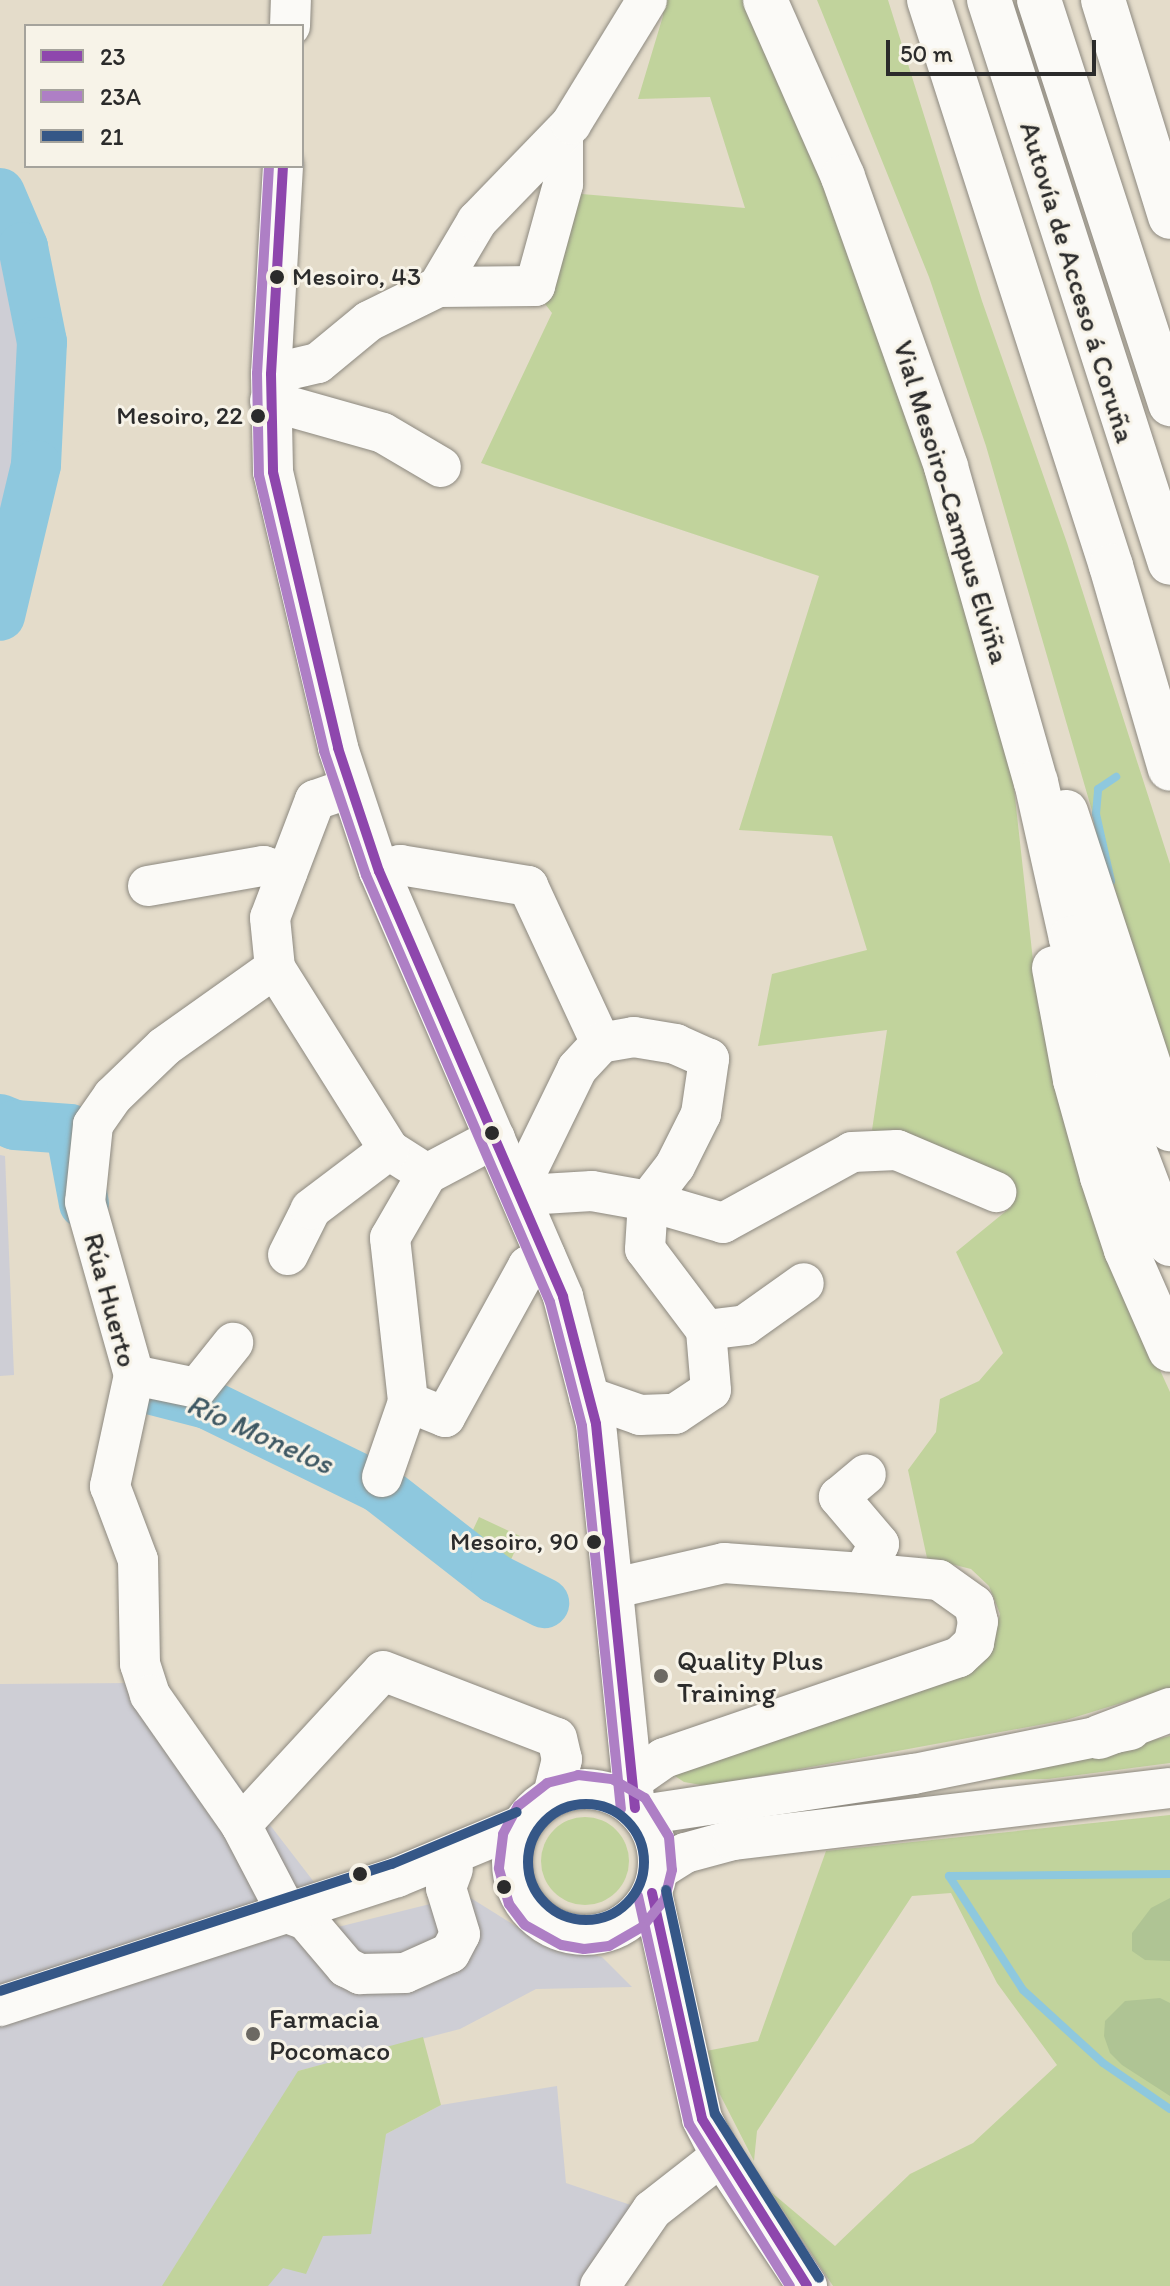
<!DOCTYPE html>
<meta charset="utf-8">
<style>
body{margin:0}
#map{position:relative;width:1170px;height:2286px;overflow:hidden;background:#e4dcca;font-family:Itim,sans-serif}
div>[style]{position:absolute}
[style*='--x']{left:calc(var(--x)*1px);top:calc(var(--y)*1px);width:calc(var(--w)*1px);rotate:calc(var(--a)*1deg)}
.industrial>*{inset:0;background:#ceced5}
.green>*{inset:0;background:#c1d39c;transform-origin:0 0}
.round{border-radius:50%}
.forest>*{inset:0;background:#afc494}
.stream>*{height:8px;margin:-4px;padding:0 4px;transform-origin:4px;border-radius:4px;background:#8ec8de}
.river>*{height:50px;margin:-25px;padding:0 25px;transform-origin:25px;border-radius:25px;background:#8ec8de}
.roads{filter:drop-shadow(0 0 2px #8d8980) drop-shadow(0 0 2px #8d8980)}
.minor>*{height:40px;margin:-20px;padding:0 20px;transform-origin:20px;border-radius:20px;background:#fbfaf7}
.minor>.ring{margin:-20px;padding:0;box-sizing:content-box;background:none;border:40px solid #fbfaf7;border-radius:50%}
.major>*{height:44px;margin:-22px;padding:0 22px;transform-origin:22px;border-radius:22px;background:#fbfaf7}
.highway>*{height:44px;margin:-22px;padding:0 22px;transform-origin:22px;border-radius:22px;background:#fbfaf7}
.bus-1>*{height:10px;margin:-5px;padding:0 5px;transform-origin:5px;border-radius:5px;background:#8e47ad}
.bus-2>*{height:10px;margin:-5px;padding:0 5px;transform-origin:5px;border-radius:5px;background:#ae7fc5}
.bus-3>*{height:10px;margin:-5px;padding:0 5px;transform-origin:5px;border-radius:5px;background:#355787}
.bus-3>.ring{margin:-5px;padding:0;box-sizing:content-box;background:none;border:10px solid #355787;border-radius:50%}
.dots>*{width:22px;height:22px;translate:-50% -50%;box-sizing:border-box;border:4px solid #f7f3e8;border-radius:50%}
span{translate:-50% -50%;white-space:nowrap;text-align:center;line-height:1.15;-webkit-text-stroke:6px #f7f3e8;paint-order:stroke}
.bus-label{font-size:26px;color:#2b2b2b}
.left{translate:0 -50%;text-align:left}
.right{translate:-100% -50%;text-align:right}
.street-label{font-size:28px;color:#2b2b2b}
.poi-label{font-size:28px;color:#2b2b2b}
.water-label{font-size:30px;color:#3e5863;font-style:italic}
.legend{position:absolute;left:24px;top:24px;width:280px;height:144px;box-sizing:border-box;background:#f7f3e8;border:2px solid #a5a39c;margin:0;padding:10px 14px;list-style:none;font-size:24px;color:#2b2b2b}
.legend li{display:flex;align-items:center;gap:16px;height:40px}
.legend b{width:40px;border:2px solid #a5a39c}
.scale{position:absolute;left:886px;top:40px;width:210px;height:36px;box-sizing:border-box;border:4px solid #2b2b2b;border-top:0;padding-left:10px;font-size:24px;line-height:28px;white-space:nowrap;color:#2b2b2b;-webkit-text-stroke:6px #f7f3e8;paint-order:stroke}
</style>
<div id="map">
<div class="industrial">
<i style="clip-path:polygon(0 234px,49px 344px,0 526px)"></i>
<i style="clip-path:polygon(0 1155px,5px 1156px,14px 1375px,0 1376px)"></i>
<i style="clip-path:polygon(132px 1683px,226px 1768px,314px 1882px,334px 1928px,466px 1895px,543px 1943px,602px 1957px,632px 1987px,536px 1989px,460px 2029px,298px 2071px,386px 2134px,441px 2105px,557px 2086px,566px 2183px,669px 2218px,618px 2286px,0 2286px,0 1684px)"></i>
</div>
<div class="green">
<i style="clip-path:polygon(663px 0,749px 0,885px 339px,1011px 761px,1038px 1006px,1132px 1309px,1170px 1392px,1170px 1688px,1066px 1720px,707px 1786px,684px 1782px,669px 1772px,993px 1644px,1000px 1614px,989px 1586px,971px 1569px,927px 1558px,908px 1470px,936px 1432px,940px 1399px,979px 1381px,1003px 1353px,956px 1252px,1011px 1207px,999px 1175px,872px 1130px,887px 1030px,758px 1046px,772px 974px,867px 950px,832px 836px,739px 830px,819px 576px,481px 463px,552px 313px,539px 296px,570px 193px,745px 208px,710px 97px,638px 99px,663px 16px)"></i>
<i style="clip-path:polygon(817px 0,888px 0,982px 301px,1067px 543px,1170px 864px,1170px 1079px,986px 446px,929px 277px)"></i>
<i style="left:479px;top:1517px;width:47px;height:28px;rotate:25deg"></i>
<i style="clip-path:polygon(1170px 1736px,1170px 1763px,1048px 1779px,989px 1780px)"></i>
<i style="clip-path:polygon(1170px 1815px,1170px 2286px,833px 2286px,771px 2192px,835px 2246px,910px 2174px,973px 2143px,1057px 2065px,997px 1983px,951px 1893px,912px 1896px,757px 2131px,754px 2161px,710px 2075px,706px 2051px,758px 2041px,826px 1851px)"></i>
<i class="round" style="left:541px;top:1817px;width:88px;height:88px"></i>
<i style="clip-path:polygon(423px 2037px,441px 2105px,386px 2134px,371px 2234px,323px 2236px,306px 2274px,283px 2268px,268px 2286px,162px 2286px,298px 2071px)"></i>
</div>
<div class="forest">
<i style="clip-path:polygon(1170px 1898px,1170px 1961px,1145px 1960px,1132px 1951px,1132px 1933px,1151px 1908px)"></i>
<i style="clip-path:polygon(1160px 1998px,1170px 2003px,1170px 2096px,1122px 2065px,1110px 2053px,1104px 2036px,1105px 2021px,1125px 2001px)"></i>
</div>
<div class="stream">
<i style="--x:1111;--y:881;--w:69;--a:-102.6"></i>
<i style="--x:1096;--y:814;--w:25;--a:-85"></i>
<i style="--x:1098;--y:789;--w:22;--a:-34"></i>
<i style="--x:949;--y:1876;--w:136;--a:57"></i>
<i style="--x:1023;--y:1990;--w:108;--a:42.4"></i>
<i style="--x:1103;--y:2063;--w:81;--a:34.5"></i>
<i style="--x:949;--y:1876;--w:221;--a:-0.5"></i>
</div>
<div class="river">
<i style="--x:0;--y:193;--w:59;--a:66.9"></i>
<i style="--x:23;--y:247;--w:97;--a:78.7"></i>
<i style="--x:42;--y:342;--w:123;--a:92.8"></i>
<i style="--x:36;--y:465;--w:155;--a:103.4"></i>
<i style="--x:0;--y:1119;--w:16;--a:22"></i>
<i style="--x:15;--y:1125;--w:55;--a:4.2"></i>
<i style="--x:70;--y:1129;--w:76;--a:79.4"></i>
<i style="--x:141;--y:1387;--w:68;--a:14.4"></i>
<i style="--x:207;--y:1404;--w:191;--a:26"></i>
<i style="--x:379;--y:1488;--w:148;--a:37.9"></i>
<i style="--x:496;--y:1579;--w:54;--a:26.6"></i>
</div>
<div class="roads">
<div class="minor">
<i style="--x:290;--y:26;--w:26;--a:-88"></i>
<i style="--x:283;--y:166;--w:208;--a:93.3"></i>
<i style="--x:271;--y:374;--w:98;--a:88.8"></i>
<i style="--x:273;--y:472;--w:284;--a:76.7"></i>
<i style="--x:338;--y:748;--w:130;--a:71.6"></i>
<i style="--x:379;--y:871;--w:464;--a:66.6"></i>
<i style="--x:563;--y:1297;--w:131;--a:75.4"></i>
<i style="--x:596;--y:1424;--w:386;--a:84.2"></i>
<i style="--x:438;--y:287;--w:97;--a:-0.6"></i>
<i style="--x:535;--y:286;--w:106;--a:-74.6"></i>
<i style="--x:563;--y:184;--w:51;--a:-90"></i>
<i style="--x:271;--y:374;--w:48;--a:-13.2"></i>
<i style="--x:318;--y:363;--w:66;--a:-39.5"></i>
<i style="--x:369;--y:321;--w:77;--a:-26.2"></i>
<i style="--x:438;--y:287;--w:77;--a:-59.4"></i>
<i style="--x:477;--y:221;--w:135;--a:-45.9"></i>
<i style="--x:571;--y:124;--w:145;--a:-58.5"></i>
<i style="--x:270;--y:401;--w:117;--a:15.8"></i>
<i style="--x:383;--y:433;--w:67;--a:30.4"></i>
<i style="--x:350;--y:788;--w:37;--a:161"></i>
<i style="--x:315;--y:800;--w:126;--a:110.9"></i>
<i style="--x:270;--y:918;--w:50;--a:84.3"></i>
<i style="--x:275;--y:968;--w:215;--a:57.9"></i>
<i style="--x:389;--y:1150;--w:45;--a:32.3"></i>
<i style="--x:379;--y:871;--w:22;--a:-16"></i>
<i style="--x:400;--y:865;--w:130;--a:9.3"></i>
<i style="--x:528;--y:886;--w:173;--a:65.1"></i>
<i style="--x:148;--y:886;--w:117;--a:-9.9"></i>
<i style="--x:263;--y:866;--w:25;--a:16"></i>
<i style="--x:275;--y:968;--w:136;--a:144.6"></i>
<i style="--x:164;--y:1047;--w:71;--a:136.1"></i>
<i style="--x:113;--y:1096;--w:35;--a:125"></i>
<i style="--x:93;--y:1125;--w:77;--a:95.9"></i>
<i style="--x:85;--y:1202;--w:180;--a:74.2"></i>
<i style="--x:134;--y:1375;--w:114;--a:102.2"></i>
<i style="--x:110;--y:1486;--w:79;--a:69.3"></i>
<i style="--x:138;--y:1560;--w:104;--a:88.9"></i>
<i style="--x:140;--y:1664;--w:33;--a:72"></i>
<i style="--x:150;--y:1695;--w:159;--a:55"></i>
<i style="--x:241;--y:1825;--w:99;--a:62.4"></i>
<i style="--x:287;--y:1913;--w:20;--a:20"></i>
<i style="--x:306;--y:1920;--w:62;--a:49.6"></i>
<i style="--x:346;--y:1967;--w:16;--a:27"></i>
<i style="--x:360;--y:1974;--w:45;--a:-1.3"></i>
<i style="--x:405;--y:1973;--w:49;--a:-24"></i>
<i style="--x:450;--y:1953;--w:21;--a:-62"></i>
<i style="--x:460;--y:1934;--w:48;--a:-106.9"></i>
<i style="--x:446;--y:1888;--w:20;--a:-70"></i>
<i style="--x:495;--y:1138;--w:77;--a:152.1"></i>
<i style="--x:427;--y:1174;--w:74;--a:120"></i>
<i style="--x:390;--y:1238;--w:165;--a:83.7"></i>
<i style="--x:408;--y:1402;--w:40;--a:22"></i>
<i style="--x:445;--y:1417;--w:172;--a:-61.2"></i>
<i style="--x:528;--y:1266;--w:20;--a:-30"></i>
<i style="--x:288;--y:1255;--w:51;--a:-63.4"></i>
<i style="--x:311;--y:1209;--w:98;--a:-37.1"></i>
<i style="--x:706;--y:1330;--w:39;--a:-7"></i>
<i style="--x:745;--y:1325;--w:72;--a:-35.4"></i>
<i style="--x:134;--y:1375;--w:64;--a:11.7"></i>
<i style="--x:197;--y:1388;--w:58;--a:-51.3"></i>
<i style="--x:589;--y:1397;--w:54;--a:19.4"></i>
<i style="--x:640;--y:1415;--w:35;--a:-2"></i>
<i style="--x:675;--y:1414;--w:43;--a:-33.7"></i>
<i style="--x:711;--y:1390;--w:60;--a:-94.8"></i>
<i style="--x:706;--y:1330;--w:101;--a:-127"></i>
<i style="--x:645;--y:1249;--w:48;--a:-86.4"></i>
<i style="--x:648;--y:1201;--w:44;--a:-52.4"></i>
<i style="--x:675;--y:1166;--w:58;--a:-63.4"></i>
<i style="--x:701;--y:1114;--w:56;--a:-81.7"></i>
<i style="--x:709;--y:1059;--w:36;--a:-156"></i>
<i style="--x:676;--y:1044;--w:43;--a:-170.5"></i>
<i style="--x:634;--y:1037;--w:34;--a:170"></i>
<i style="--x:601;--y:1043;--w:35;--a:133"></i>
<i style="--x:577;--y:1069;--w:135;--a:116"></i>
<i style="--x:518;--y:1190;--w:24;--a:9"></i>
<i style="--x:542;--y:1194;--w:50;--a:-3.4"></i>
<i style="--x:592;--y:1191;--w:57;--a:10.1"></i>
<i style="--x:648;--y:1201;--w:78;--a:16.3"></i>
<i style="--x:723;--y:1223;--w:147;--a:-28.8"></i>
<i style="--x:852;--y:1152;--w:45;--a:-2.5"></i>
<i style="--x:897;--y:1150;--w:108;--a:23"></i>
<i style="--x:382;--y:1477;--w:79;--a:-70.9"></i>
<i style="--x:863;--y:1573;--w:33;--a:-61"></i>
<i style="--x:879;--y:1544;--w:62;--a:-130.4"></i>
<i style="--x:839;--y:1497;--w:35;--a:-40"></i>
<i style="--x:615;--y:1588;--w:112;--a:-12.9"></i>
<i style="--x:724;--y:1563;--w:139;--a:4.1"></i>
<i style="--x:863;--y:1573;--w:76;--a:5.3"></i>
<i style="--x:939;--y:1580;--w:43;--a:35.5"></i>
<i style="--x:974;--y:1605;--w:17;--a:77"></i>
<i style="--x:978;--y:1622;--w:21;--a:101"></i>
<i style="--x:974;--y:1643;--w:21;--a:137"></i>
<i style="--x:959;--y:1657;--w:312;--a:161.1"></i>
<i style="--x:664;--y:1758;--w:38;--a:145"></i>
<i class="ring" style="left:512px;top:1789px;width:106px;height:106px"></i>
<i style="--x:642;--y:1815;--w:275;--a:-8.6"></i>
<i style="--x:914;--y:1774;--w:221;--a:-11.5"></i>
<i style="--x:241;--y:1825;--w:209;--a:-47.3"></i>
<i style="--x:383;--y:1671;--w:186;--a:21.1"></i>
<i style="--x:557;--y:1738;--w:22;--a:77"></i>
<i style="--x:562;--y:1759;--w:38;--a:104"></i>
<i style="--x:658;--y:1870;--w:32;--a:-32"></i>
<i style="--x:685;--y:1853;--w:50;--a:-15.2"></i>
<i style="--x:733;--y:1840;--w:440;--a:-6.8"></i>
<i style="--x:652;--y:1893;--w:231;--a:77.5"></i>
<i style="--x:702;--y:2119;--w:42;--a:62.8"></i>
<i style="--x:721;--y:2156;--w:156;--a:56.5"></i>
<i style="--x:0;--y:2006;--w:417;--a:-18"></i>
<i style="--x:397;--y:1877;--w:135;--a:-22.6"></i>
<i style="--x:600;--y:2286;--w:92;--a:-55.6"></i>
<i style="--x:652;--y:2210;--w:88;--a:-38"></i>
</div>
<div class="major">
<i style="--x:765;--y:0;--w:193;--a:66.2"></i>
<i style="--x:843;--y:177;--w:308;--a:70.4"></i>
<i style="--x:946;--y:467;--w:328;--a:74.1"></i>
<i style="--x:1036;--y:782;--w:160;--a:77.4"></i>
<i style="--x:1071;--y:938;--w:215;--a:73.5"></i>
<i style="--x:1132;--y:1144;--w:107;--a:69.2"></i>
<i style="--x:1066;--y:812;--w:334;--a:71.8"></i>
<i style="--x:1054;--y:968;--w:114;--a:79.4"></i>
<i style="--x:1075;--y:1080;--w:101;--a:74.4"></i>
<i style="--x:1102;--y:1177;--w:77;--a:71.8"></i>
<i style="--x:1126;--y:1250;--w:109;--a:66.3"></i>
</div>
<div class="highway">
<i style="--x:929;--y:0;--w:595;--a:72.17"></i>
<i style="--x:1111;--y:566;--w:211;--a:73.8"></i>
<i style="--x:989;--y:0;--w:591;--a:72.18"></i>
<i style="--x:1039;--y:0;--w:425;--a:72"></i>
<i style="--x:1103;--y:0;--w:227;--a:72.8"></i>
<i style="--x:1099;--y:1737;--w:76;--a:-20.8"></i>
</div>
</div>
<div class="bus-1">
<i style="--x:283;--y:166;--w:208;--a:93.3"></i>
<i style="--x:271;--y:374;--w:98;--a:88.8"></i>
<i style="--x:273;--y:472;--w:284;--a:76.7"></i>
<i style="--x:338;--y:748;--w:130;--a:71.6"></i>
<i style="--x:379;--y:871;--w:464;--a:66.6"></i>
<i style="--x:563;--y:1297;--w:131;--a:75.4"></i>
<i style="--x:596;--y:1424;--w:386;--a:84.2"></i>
<i style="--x:652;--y:1893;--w:231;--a:77.5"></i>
<i style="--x:702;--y:2119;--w:197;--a:57.8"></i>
</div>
<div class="bus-2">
<i style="--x:269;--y:166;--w:207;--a:93.3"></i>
<i style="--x:257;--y:373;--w:102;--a:88.9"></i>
<i style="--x:259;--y:475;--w:284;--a:76.7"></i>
<i style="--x:324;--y:751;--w:131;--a:71.3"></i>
<i style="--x:366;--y:875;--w:465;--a:66.7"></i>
<i style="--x:550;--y:1302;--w:128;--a:75.5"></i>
<i style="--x:582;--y:1426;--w:385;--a:84.2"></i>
<i style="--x:638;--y:1896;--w:234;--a:77.4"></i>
<i style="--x:689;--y:2124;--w:191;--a:58.1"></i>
<i style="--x:524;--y:1924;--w:25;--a:-127"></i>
<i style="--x:509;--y:1904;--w:37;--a:-106"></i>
<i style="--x:499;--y:1868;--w:34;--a:-83"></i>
<i style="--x:503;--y:1834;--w:32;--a:-62"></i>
<i style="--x:518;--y:1806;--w:37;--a:-38"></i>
<i style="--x:547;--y:1783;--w:32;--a:-14"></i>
<i style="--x:578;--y:1775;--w:34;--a:7"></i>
<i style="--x:612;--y:1779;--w:38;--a:30"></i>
<i style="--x:645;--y:1798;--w:46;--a:58.4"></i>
<i style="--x:669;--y:1837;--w:33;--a:85"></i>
<i style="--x:672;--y:1870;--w:30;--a:104"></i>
<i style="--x:665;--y:1899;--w:36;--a:129"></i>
<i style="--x:642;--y:1927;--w:38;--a:150"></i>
<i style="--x:609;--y:1946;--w:25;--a:173"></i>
<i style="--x:584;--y:1949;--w:23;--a:-170"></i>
<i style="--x:561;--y:1945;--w:41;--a:-150.9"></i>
</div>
<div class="bus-3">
<i class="ring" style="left:528px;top:1804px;width:106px;height:106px"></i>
<i style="--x:666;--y:1890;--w:229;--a:77.7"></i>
<i style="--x:715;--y:2114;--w:194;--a:57.6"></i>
<i style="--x:0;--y:1991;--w:412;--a:-18"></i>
<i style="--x:392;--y:1864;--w:135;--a:-22.6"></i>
</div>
<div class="dots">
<i style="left:277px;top:277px;background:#2b2b2b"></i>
<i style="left:258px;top:416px;background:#2b2b2b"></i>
<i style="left:492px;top:1133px;background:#2b2b2b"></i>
<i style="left:594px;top:1542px;background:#2b2b2b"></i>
<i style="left:661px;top:1676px;background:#6c6963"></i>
<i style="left:360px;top:1874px;background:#2b2b2b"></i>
<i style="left:504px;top:1887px;background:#2b2b2b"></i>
<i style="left:253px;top:2034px;background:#6c6963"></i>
</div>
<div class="bus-label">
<span class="left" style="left:292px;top:277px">Mesoiro, 43</span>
<span class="right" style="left:243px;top:416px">Mesoiro, 22</span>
<span class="right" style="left:579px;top:1542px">Mesoiro, 90</span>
</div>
<div class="street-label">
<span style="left:1078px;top:282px;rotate:73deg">Autovía de Acceso á Coruña</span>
<span style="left:952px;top:502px;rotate:73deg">Vial Mesoiro-Campus Elviña</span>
<span style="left:111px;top:1300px;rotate:75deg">Rúa Huerto</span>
</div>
<div class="poi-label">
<span class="left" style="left:677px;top:1676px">Quality Plus<br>Training</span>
<span class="left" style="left:269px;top:2034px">Farmacia<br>Pocomaco</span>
</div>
<div class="water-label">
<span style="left:260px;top:1434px;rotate:24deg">Río Monelos</span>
</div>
<ul class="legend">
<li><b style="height:10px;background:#8e47ad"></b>23</li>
<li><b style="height:10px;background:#ae7fc5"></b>23A</li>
<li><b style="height:10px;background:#355787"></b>21</li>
</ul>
<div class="scale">50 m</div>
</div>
